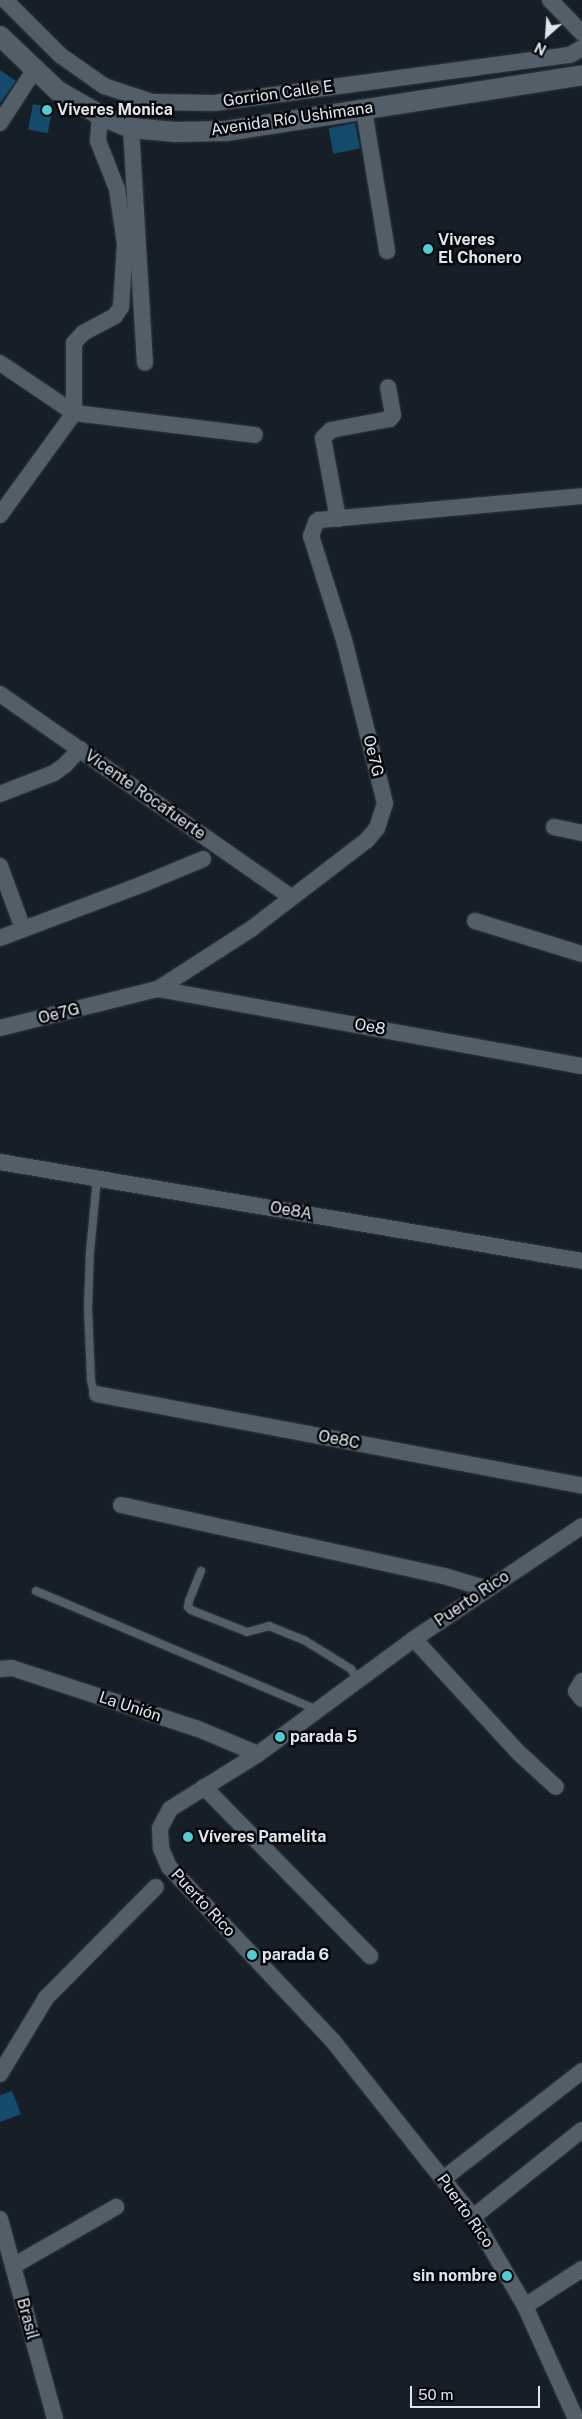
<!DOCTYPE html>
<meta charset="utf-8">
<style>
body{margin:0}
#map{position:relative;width:582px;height:2419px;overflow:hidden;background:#161f27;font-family:"Public Sans",sans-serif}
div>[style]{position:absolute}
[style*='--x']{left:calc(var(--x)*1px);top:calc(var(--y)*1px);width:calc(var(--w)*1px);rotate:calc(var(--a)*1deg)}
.building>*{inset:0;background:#144b6d;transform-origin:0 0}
.roads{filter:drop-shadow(0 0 1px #333940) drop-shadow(0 0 1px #333940)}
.service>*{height:8px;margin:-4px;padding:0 4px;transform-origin:4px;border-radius:4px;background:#535f68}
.minor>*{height:16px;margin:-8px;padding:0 8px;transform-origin:8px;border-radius:8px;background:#535f68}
.tertiary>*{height:20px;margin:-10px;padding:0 10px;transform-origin:10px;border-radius:10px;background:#535f68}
.dots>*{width:14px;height:14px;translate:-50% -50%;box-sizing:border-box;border:2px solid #05090c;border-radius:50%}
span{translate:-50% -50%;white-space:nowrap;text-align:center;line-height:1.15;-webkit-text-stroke:5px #05090c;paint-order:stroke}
.street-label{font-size:16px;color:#dfe5eb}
.poi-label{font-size:16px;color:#dfe5eb;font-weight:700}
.left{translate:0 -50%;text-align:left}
.right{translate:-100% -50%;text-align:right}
.north{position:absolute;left:522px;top:10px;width:50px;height:50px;-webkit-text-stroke:4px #05090c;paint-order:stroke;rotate:206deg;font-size:14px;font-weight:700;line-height:20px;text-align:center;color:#dfe5eb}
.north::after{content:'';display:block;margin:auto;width:18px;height:22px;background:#dfe5eb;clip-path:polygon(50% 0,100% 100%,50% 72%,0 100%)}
.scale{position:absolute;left:410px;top:2386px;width:130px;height:22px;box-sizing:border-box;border:2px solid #dfe5eb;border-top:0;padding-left:6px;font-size:15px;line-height:18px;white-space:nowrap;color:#dfe5eb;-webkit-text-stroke:4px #05090c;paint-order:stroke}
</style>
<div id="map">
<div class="building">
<i style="clip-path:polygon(0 70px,16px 81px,0 103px)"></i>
<i style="left:33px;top:104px;width:20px;height:26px;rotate:11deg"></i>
<i style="left:355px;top:123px;width:26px;height:27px;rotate:79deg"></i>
<i style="clip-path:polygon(12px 2091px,21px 2114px,0 2122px,0 2095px)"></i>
</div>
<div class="roads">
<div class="service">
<i style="--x:97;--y:1394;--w:6;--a:-129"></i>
<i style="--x:93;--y:1389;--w:9;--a:-103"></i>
<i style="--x:91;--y:1380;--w:72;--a:-92.4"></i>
<i style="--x:88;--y:1308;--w:56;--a:-88"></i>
<i style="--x:90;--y:1252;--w:74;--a:-84.6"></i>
<i style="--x:201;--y:1571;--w:32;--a:112"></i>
<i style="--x:189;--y:1601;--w:6;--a:99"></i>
<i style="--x:188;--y:1607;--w:4;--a:45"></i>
<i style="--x:191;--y:1610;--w:60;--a:21.4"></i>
<i style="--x:247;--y:1632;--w:23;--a:-15"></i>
<i style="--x:269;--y:1626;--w:38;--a:22"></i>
<i style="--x:304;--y:1640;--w:55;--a:31.7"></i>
<i style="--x:351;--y:1669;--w:13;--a:61"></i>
<i style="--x:36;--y:1591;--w:306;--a:22.9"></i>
</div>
<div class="minor">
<i style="--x:5;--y:0;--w:78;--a:45"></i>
<i style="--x:60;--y:55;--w:54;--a:35.2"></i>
<i style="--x:104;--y:86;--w:51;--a:18.4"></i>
<i style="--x:152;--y:102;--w:62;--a:0.9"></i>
<i style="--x:214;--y:103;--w:359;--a:-7.7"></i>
<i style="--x:570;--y:55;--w:14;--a:-30"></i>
<i style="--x:550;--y:0;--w:46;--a:45.9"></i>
<i style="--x:364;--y:110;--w:143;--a:80.7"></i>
<i style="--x:0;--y:123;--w:64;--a:-57.1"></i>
<i style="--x:131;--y:128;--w:235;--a:86.6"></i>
<i style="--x:0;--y:363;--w:89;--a:34"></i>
<i style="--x:74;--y:413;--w:182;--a:6.9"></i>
<i style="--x:0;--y:515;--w:126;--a:-54"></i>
<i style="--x:74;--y:413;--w:70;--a:-90"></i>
<i style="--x:74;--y:343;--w:13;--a:-48"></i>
<i style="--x:83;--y:333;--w:36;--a:-28"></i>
<i style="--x:115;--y:316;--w:11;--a:-56"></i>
<i style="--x:121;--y:307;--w:63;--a:-86.4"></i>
<i style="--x:125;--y:244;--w:56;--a:-98.3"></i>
<i style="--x:117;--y:189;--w:52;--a:-111.6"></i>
<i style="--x:98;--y:141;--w:26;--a:-86"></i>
<i style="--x:338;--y:519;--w:82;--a:-100.5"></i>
<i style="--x:323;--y:438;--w:11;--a:-45"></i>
<i style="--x:331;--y:430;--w:60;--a:-10.6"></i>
<i style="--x:390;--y:419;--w:5;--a:-53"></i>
<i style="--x:393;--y:415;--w:28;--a:-100"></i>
<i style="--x:0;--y:694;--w:355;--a:34.9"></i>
<i style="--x:0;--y:794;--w:58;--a:-21.3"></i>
<i style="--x:54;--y:773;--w:14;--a:-36"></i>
<i style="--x:65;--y:765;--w:22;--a:-47"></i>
<i style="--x:554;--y:827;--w:29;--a:12"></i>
<i style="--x:0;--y:866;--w:67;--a:69.9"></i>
<i style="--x:475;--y:921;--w:112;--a:17.1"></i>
<i style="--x:0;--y:938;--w:153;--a:-20.7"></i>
<i style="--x:143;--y:884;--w:65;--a:-22.6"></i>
<i style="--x:158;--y:989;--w:431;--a:10.3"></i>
<i style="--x:0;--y:1028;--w:163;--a:-13.9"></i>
<i style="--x:158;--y:989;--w:111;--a:-32.8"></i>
<i style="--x:251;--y:929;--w:146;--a:-37.5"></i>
<i style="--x:367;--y:840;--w:16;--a:-50"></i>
<i style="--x:377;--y:828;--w:26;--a:-72"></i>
<i style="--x:385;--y:803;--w:168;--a:-104.1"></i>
<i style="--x:344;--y:640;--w:109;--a:-107.6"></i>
<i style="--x:311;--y:536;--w:15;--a:-70"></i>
<i style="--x:316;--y:522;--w:4;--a:-34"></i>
<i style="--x:319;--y:520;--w:264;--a:-5.2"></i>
<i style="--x:0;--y:1162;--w:590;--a:9.65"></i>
<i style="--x:97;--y:1394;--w:494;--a:10.7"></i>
<i style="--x:121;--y:1505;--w:331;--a:12.4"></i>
<i style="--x:444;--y:1576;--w:46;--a:16.5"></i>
<i style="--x:414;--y:1639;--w:155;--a:47.4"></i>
<i style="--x:519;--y:1753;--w:50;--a:42.6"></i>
<i style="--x:0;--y:1669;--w:12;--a:-5"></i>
<i style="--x:12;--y:1668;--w:194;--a:18.1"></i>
<i style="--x:196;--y:1728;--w:67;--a:22.8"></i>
<i style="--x:582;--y:1681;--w:12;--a:121"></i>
<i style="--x:576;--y:1691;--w:10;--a:53"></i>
<i style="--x:204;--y:1787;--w:237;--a:45.5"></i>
<i style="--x:0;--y:2074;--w:89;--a:-58.8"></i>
<i style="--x:46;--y:1998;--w:156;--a:-45.3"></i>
<i style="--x:443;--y:2179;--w:176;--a:-37.8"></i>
<i style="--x:473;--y:2217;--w:139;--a:-38.6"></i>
<i style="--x:0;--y:2219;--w:207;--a:74.6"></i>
<i style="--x:13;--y:2266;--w:119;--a:-29.8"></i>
<i style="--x:525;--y:2306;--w:68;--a:-33"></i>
<i style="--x:576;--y:2419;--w:124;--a:-114.3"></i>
<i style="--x:525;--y:2306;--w:103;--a:-120.3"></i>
<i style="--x:473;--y:2217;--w:225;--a:-128.5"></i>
<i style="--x:333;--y:2041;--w:239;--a:-133.3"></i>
<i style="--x:169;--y:1867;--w:21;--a:-113"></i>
<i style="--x:161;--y:1848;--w:20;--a:-93"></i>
<i style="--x:160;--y:1828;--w:21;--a:-62"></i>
<i style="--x:170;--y:1809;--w:104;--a:-32"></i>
<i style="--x:258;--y:1754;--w:194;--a:-36.4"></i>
<i style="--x:414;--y:1639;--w:202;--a:-33.9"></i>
</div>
<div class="tertiary">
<i style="--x:0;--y:36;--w:80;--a:43.5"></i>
<i style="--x:58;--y:91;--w:48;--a:29.7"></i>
<i style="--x:100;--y:115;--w:34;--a:23"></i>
<i style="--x:131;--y:128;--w:45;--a:5.1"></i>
<i style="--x:176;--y:132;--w:50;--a:-1.1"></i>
<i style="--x:226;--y:131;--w:360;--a:-8.9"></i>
</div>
</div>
<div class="dots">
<i style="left:47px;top:110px;background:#51ccd3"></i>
<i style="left:428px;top:249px;background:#51ccd3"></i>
<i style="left:280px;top:1737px;background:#51ccd3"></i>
<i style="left:188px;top:1837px;background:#51ccd3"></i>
<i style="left:252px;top:1955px;background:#51ccd3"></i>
<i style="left:507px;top:2276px;background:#51ccd3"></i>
</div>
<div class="street-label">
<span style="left:278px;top:94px;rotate:-8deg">Gorrion Calle E</span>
<span style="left:292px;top:119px;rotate:-8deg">Avenida Río Ushimana</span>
<span style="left:373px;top:756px;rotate:76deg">Oe7G</span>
<span style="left:145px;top:795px;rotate:35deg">Vicente Rocafuerte</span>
<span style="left:59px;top:1014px;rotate:-14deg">Oe7G</span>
<span style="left:370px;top:1027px;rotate:10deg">Oe8</span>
<span style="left:291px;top:1211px;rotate:10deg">Oe8A</span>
<span style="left:339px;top:1440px;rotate:11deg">Oe8C</span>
<span style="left:472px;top:1599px;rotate:-34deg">Puerto Rico</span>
<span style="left:130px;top:1707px;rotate:18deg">La Unión</span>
<span style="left:203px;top:1903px;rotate:47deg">Puerto Rico</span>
<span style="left:465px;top:2211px;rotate:55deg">Puerto Rico</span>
<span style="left:27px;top:2319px;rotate:75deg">Brasil</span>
</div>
<div class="poi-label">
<span class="left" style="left:57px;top:110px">Viveres Monica</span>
<span class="left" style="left:438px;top:249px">Viveres<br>El Chonero</span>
<span class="left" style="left:290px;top:1737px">parada 5</span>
<span class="left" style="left:198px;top:1837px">Víveres Pamelita</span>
<span class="left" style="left:262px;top:1955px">parada 6</span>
<span class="right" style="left:497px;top:2276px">sin nombre</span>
</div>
<div class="north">N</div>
<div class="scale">50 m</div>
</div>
